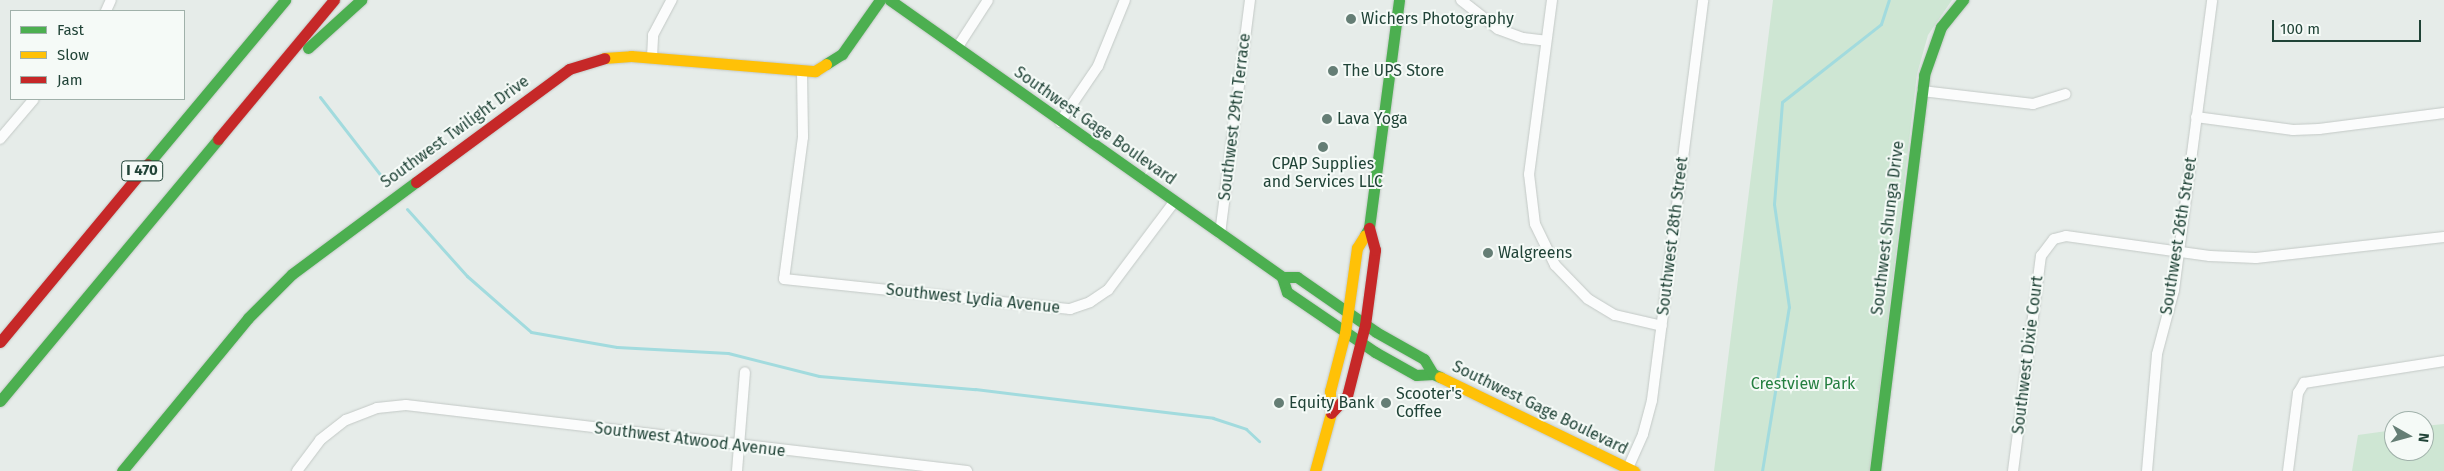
<!DOCTYPE html>
<style>
body{margin:0}
#map{position:relative;width:2444px;height:471px;overflow:hidden;background:#e6ece9;font-family:"Fira Sans",sans-serif}
div>[style]{position:absolute}
[style*='--x']{left:calc(var(--x)*1px);top:calc(var(--y)*1px);width:calc(var(--w)*1px);rotate:calc(var(--a)*1deg)}
.green>*{inset:0;background:#cee6d3}
.stream>*{height:3px;margin:-1.5px;padding:0 1.5px;transform-origin:1.5px;border-radius:1.5px;background:#a2dbde}
.roads{filter:drop-shadow(0 0 1px #c3c9c6) drop-shadow(0 0 1px #c3c9c6)}
.street>*{height:10px;margin:-5px;padding:0 5px;transform-origin:5px;border-radius:5px;background:#fbfcfc}
.fast>*{height:11px;margin:-5.5px;padding:0 5.5px;transform-origin:5.5px;border-radius:5.5px;background:#4caf50}
.slow>*{height:11px;margin:-5.5px;padding:0 5.5px;transform-origin:5.5px;border-radius:5.5px;background:#ffc107}
.jam>*{height:11px;margin:-5.5px;padding:0 5.5px;transform-origin:5.5px;border-radius:5.5px;background:#c62828}
.dots>*{width:14px;height:14px;translate:-50% -50%;box-sizing:border-box;border:2px solid #f5faf7;border-radius:50%}
span{translate:-50% -50%;white-space:nowrap;text-align:center;line-height:1.15;-webkit-text-stroke:4px #f5faf7;paint-order:stroke}
.shield-label span{padding:1px 4px;background:#f5faf7;border:1px solid;border-radius:4px;-webkit-text-stroke-width:0}
.shield-label{font-size:15px;color:#204337;font-weight:700}
.poi-label{font-size:16px;color:#204337}
.left{translate:0 -50%;text-align:left}
.street-label{font-size:16px;color:#204337}
.park-label{font-size:16px;color:#257f40}
.legend{position:absolute;left:10px;top:10px;width:175px;height:90px;box-sizing:border-box;background:#f5faf7;border:1px solid #a0b1aa;margin:0;padding:6px 9px;list-style:none;font-size:15px;color:#204337}
.legend li{display:flex;align-items:center;gap:10px;height:25px}
.legend b{width:25px;border:1px solid #a0b1aa}
.north{position:absolute;left:2384px;top:411px;width:50px;height:50px;box-sizing:border-box;background:#f5faf7;border:1px solid #a0b1aa;border-radius:50%;rotate:97deg;font-size:14px;font-weight:700;line-height:20px;text-align:center;color:#204337}
.north::after{content:'';display:block;margin:auto;width:18px;height:22px;background:#657e75;clip-path:polygon(50% 0,100% 100%,50% 72%,0 100%)}
.scale{position:absolute;left:2272px;top:20px;width:149px;height:22px;box-sizing:border-box;border:2px solid #204337;border-top:0;padding-left:6px;font-size:15px;line-height:18px;white-space:nowrap;color:#204337;-webkit-text-stroke:4px #f5faf7;paint-order:stroke}
</style>
<div id="map">
<div class="green">
<i style="clip-path:polygon(1773px 0,1952px 0,1928px 35px,1917px 74px,1870px 471px,1714px 471px)"></i>
<i style="clip-path:polygon(2444px 424px,2444px 471px,2352px 471px,2358px 435px,2394px 430px,2394px 451px,2424px 451px,2424px 426px)"></i>
</div>
<div class="stream">
<i style="--x:320;--y:97;--w:108;--a:52.2"></i>
<i style="--x:407;--y:209;--w:90;--a:48.2"></i>
<i style="--x:467;--y:276;--w:85;--a:41.2"></i>
<i style="--x:531;--y:332;--w:87;--a:9.9"></i>
<i style="--x:617;--y:347;--w:111;--a:3.1"></i>
<i style="--x:728;--y:353;--w:94;--a:14.2"></i>
<i style="--x:819;--y:376;--w:157;--a:4.8"></i>
<i style="--x:975;--y:389;--w:240;--a:6.9"></i>
<i style="--x:1213;--y:418;--w:35;--a:18"></i>
<i style="--x:1246;--y:429;--w:18;--a:43"></i>
<i style="--x:1762;--y:471;--w:166;--a:-80.7"></i>
<i style="--x:1789;--y:307;--w:104;--a:-98.3"></i>
<i style="--x:1774;--y:204;--w:102;--a:-85.5"></i>
<i style="--x:1782;--y:102;--w:126;--a:-38.2"></i>
<i style="--x:1881;--y:24;--w:25;--a:-72"></i>
</div>
<div class="roads">
<div class="street">
<i style="--x:1461;--y:0;--w:47;--a:38.1"></i>
<i style="--x:1498;--y:29;--w:27;--a:20"></i>
<i style="--x:1523;--y:38;--w:23;--a:7"></i>
<i style="--x:1552;--y:0;--w:176;--a:97.5"></i>
<i style="--x:1529;--y:174;--w:50;--a:83.2"></i>
<i style="--x:1535;--y:224;--w:46;--a:64"></i>
<i style="--x:1555;--y:265;--w:47;--a:45.9"></i>
<i style="--x:1588;--y:299;--w:31;--a:31"></i>
<i style="--x:1615;--y:315;--w:48;--a:13.2"></i>
<i style="--x:106;--y:11;--w:12;--a:-66"></i>
<i style="--x:957;--y:48;--w:57;--a:-57.1"></i>
<i style="--x:652;--y:57;--w:22;--a:-87"></i>
<i style="--x:653;--y:35;--w:40;--a:-62"></i>
<i style="--x:802;--y:72;--w:65;--a:89.1"></i>
<i style="--x:803;--y:137;--w:143;--a:97.6"></i>
<i style="--x:784;--y:279;--w:288;--a:6"></i>
<i style="--x:1070;--y:309;--w:21;--a:-19"></i>
<i style="--x:1090;--y:302;--w:22;--a:-34"></i>
<i style="--x:1108;--y:290;--w:110;--a:-53.1"></i>
<i style="--x:1922;--y:91;--w:112;--a:6.7"></i>
<i style="--x:2033;--y:104;--w:34;--a:-17"></i>
<i style="--x:2196;--y:117;--w:98;--a:7.6"></i>
<i style="--x:2293;--y:130;--w:26;--a:-2"></i>
<i style="--x:2319;--y:129;--w:126;--a:-7.3"></i>
<i style="--x:1060;--y:122;--w:68;--a:-55.8"></i>
<i style="--x:1098;--y:66;--w:71;--a:-67.8"></i>
<i style="--x:0;--y:139;--w:52;--a:-49.6"></i>
<i style="--x:1220;--y:234;--w:236;--a:-82.7"></i>
<i style="--x:1628;--y:468;--w:37;--a:-66"></i>
<i style="--x:1643;--y:434;--w:35;--a:-75"></i>
<i style="--x:1652;--y:400;--w:403;--a:-82.7"></i>
<i style="--x:297;--y:471;--w:39;--a:-53"></i>
<i style="--x:320;--y:440;--w:33;--a:-38"></i>
<i style="--x:346;--y:420;--w:33;--a:-21"></i>
<i style="--x:377;--y:408;--w:29;--a:-6"></i>
<i style="--x:406;--y:405;--w:565;--a:6.71"></i>
<i style="--x:737;--y:471;--w:99;--a:-85.4"></i>
<i style="--x:2013;--y:471;--w:217;--a:-82.6"></i>
<i style="--x:2041;--y:256;--w:21;--a:-53"></i>
<i style="--x:2054;--y:239;--w:12;--a:-14"></i>
<i style="--x:2066;--y:236;--w:145;--a:7.9"></i>
<i style="--x:2210;--y:256;--w:46;--a:2.5"></i>
<i style="--x:2256;--y:258;--w:189;--a:-6.4"></i>
<i style="--x:2147;--y:471;--w:117;--a:-85.1"></i>
<i style="--x:2157;--y:354;--w:66;--a:-75.1"></i>
<i style="--x:2174;--y:290;--w:292;--a:-82.5"></i>
<i style="--x:2288;--y:471;--w:79;--a:-82.7"></i>
<i style="--x:2298;--y:393;--w:12;--a:-59"></i>
<i style="--x:2304;--y:383;--w:142;--a:-8.9"></i>
</div>
<div class="fast">
<i style="--x:890;--y:0;--w:480;--a:35.2"></i>
<i style="--x:1282;--y:277;--w:16;--a:72"></i>
<i style="--x:1287;--y:292;--w:107;--a:34.3"></i>
<i style="--x:1375;--y:352;--w:47;--a:29.3"></i>
<i style="--x:1416;--y:375;--w:17;--a:-3"></i>
<i style="--x:1433;--y:374;--w:8;--a:23"></i>
<i style="--x:308;--y:48;--w:72;--a:-42.2"></i>
<i style="--x:826;--y:64;--w:19;--a:-32"></i>
<i style="--x:842;--y:54;--w:66;--a:-54.9"></i>
<i style="--x:148;--y:164;--w:214;--a:-50.1"></i>
<i style="--x:1365;--y:235;--w:8;--a:-60"></i>
<i style="--x:1369;--y:228;--w:230;--a:-82.5"></i>
<i style="--x:1282;--y:277;--w:15;--a:0"></i>
<i style="--x:1297;--y:277;--w:96;--a:34.8"></i>
<i style="--x:1376;--y:332;--w:55;--a:29.4"></i>
<i style="--x:1424;--y:359;--w:17;--a:59"></i>
<i style="--x:0;--y:401;--w:341;--a:-50.2"></i>
<i style="--x:122;--y:471;--w:198;--a:-50.5"></i>
<i style="--x:248;--y:318;--w:62;--a:-45"></i>
<i style="--x:292;--y:274;--w:154;--a:-36.6"></i>
<i style="--x:1875;--y:471;--w:399;--a:-82.9"></i>
<i style="--x:1924;--y:75;--w:51;--a:-70.5"></i>
<i style="--x:1941;--y:27;--w:35;--a:-51"></i>
</div>
<div class="slow">
<i style="--x:604;--y:58;--w:27;--a:-4"></i>
<i style="--x:631;--y:56;--w:185;--a:4.7"></i>
<i style="--x:815;--y:71;--w:13;--a:-32"></i>
<i style="--x:1440;--y:377;--w:216;--a:25.9"></i>
<i style="--x:1315;--y:471;--w:60;--a:-74.6"></i>
<i style="--x:1331;--y:413;--w:22;--a:-93"></i>
<i style="--x:1330;--y:391;--w:60;--a:-75.5"></i>
<i style="--x:1345;--y:333;--w:86;--a:-82"></i>
<i style="--x:1357;--y:248;--w:15;--a:-58"></i>
</div>
<div class="jam">
<i style="--x:218;--y:139;--w:181;--a:-50.2"></i>
<i style="--x:416;--y:182;--w:190;--a:-36.4"></i>
<i style="--x:569;--y:69;--w:37;--a:-17"></i>
<i style="--x:0;--y:342;--w:231;--a:-50.3"></i>
<i style="--x:1331;--y:413;--w:23;--a:-47"></i>
<i style="--x:1347;--y:396;--w:73;--a:-75.8"></i>
<i style="--x:1365;--y:325;--w:76;--a:-82.4"></i>
<i style="--x:1375;--y:250;--w:23;--a:-105"></i>
</div>
</div>
<div class="dots">
<i style="left:1351px;top:19px;background:#657e75"></i>
<i style="left:1333px;top:71px;background:#657e75"></i>
<i style="left:1327px;top:119px;background:#657e75"></i>
<i style="left:1323px;top:147px;background:#657e75"></i>
<i style="left:1488px;top:253px;background:#657e75"></i>
<i style="left:1279px;top:403px;background:#657e75"></i>
<i style="left:1386px;top:403px;background:#657e75"></i>
</div>
<div class="shield-label">
<span style="left:142px;top:171px">I 470</span>
</div>
<div class="poi-label">
<span class="left" style="left:1361px;top:19px">Wichers Photography</span>
<span class="left" style="left:1343px;top:71px">The UPS Store</span>
<span class="left" style="left:1337px;top:119px">Lava Yoga</span>
<span style="left:1323px;top:173px">CPAP Supplies<br>and Services LLC</span>
<span class="left" style="left:1498px;top:253px">Walgreens</span>
<span class="left" style="left:1396px;top:403px">Scooter's<br>Coffee</span>
<span class="left" style="left:1289px;top:403px">Equity Bank</span>
</div>
<div class="street-label">
<span style="left:1235px;top:117px;rotate:-83deg">Southwest 29th Terrace</span>
<span style="left:1095px;top:126px;rotate:35deg">Southwest Gage Boulevard</span>
<span style="left:455px;top:132px;rotate:-36deg">Southwest Twilight Drive</span>
<span style="left:1888px;top:228px;rotate:-83deg">Southwest Shunga Drive</span>
<span style="left:1673px;top:236px;rotate:-83deg">Southwest 28th Street</span>
<span style="left:2179px;top:236px;rotate:-81deg">Southwest 26th Street</span>
<span style="left:973px;top:299px;rotate:6deg">Southwest Lydia Avenue</span>
<span style="left:2028px;top:355px;rotate:-83deg">Southwest Dixie Court</span>
<span style="left:1540px;top:408px;rotate:26deg">Southwest Gage Boulevard</span>
<span style="left:690px;top:440px;rotate:7deg">Southwest Atwood Avenue</span>
</div>
<div class="park-label">
<span style="left:1803px;top:384px">Crestview Park</span>
</div>
<ul class="legend">
<li><b style="height:6px;background:#4caf50"></b>Fast</li>
<li><b style="height:6px;background:#ffc107"></b>Slow</li>
<li><b style="height:6px;background:#c62828"></b>Jam</li>
</ul>
<div class="north">N</div>
<div class="scale">100 m</div>
</div>
